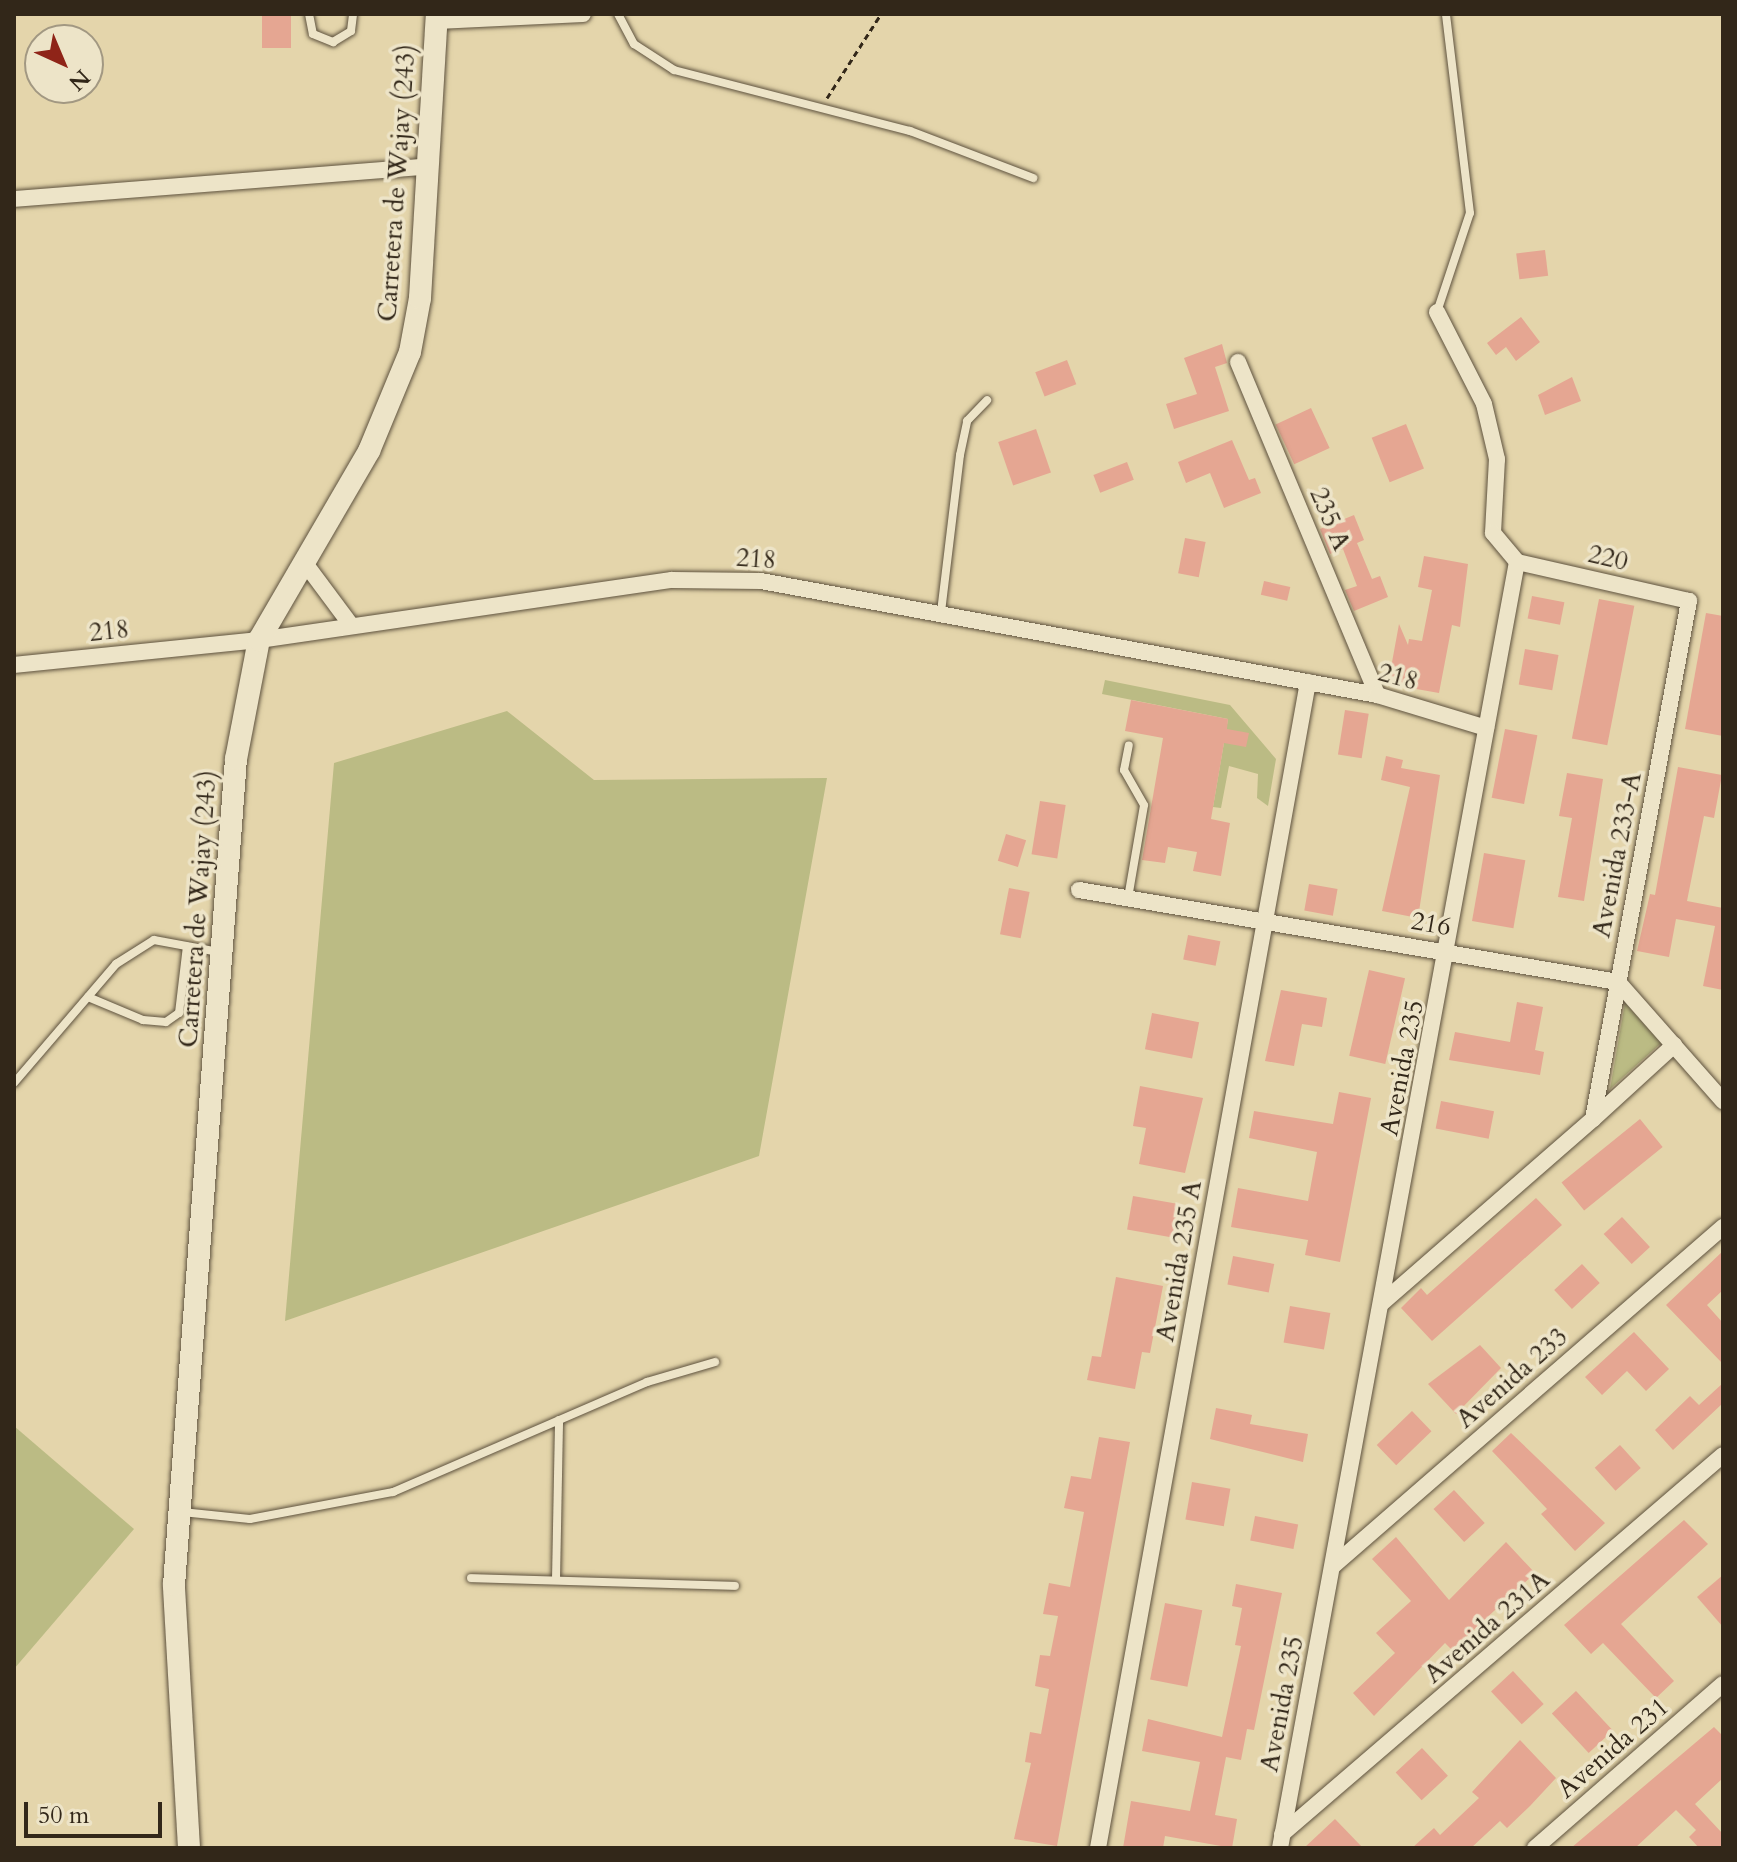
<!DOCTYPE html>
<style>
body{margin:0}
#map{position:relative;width:1737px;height:1862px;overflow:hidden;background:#e4d5ab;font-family:Cardo,serif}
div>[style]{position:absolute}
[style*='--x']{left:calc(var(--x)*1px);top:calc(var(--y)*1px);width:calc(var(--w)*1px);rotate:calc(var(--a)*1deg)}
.green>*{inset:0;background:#bbbb84}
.building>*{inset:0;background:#e5a692;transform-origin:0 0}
.path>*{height:3px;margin-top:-1.5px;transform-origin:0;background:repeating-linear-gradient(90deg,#322719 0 6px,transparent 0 10px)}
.roads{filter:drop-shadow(0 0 2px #5e523e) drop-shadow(0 0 2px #5e523e)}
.lane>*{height:8px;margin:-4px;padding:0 4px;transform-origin:4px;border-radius:4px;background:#ede4c8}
.street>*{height:16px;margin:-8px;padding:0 8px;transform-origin:8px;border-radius:8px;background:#ede4c8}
.secondary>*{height:22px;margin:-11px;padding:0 11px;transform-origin:11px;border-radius:11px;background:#ede4c8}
span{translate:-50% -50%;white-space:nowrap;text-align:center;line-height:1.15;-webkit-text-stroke:7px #ede4c8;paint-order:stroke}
.street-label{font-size:26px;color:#322719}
.frame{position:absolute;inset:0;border:16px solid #322719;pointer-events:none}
.north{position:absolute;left:24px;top:24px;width:80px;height:80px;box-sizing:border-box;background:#ede4c8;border:2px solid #a29882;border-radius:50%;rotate:136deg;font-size:22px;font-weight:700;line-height:32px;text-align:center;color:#322719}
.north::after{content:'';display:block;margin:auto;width:28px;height:36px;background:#8f2418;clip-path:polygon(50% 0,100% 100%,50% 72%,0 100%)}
.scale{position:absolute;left:24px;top:1802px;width:138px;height:36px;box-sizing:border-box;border:4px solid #322719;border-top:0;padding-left:10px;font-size:24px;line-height:28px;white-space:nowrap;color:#322719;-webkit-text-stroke:6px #ede4c8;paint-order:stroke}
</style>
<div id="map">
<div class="green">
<i style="clip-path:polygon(1105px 680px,1230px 705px,1276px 759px,1268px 806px,1257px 798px,1258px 774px,1229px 766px,1221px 808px,1213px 807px,1228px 719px,1102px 694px)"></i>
<i style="clip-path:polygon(507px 711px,594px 780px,827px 778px,759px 1156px,285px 1321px,334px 763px)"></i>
<i style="clip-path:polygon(1625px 1003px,1661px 1043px,1610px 1089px)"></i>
<i style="clip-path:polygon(14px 1426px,134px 1529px,14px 1669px)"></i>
</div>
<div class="building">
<i style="left:262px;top:14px;width:29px;height:34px"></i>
<i style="left:1545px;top:250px;width:26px;height:29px;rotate:83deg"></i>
<i style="clip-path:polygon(1521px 317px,1540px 342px,1516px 361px,1506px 347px,1496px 355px,1487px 343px)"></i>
<i style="clip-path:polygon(1222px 344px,1227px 363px,1215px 367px,1229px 411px,1174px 429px,1166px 404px,1197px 394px,1184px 358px)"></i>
<i style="left:1067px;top:360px;width:26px;height:34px;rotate:69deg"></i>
<i style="clip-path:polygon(1572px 377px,1581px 401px,1545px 415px,1538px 395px)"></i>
<i style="left:1311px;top:408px;width:44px;height:39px;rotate:65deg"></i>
<i style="left:1406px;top:424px;width:48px;height:37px;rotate:68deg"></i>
<i style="left:1036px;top:429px;width:46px;height:40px;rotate:71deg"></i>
<i style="clip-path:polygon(1232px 440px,1249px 480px,1255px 478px,1261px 493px,1224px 508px,1210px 473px,1186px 483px,1178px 462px)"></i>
<i style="left:1127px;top:462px;width:19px;height:36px;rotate:69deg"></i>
<i style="clip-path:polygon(1354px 515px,1364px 540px,1357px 543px,1372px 579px,1380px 576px,1388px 597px,1354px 611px,1345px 590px,1357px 586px,1343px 549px,1330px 554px,1320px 529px)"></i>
<i style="left:1185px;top:538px;width:21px;height:36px;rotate:11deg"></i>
<i style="clip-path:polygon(1424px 556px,1468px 564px,1460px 627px,1452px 625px,1439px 693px,1388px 684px,1399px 624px,1408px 645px,1409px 639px,1422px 641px,1432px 590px,1418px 587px)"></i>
<i style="left:1264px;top:581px;width:27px;height:14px;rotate:13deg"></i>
<i style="left:1532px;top:596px;width:33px;height:23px;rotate:11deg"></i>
<i style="left:1599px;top:599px;width:36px;height:142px;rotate:11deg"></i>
<i style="clip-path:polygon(1706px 613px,1723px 616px,1723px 736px,1685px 729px)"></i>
<i style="left:1525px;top:649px;width:34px;height:36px;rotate:10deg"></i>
<i style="clip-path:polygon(1131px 700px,1228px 719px,1227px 729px,1249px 733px,1246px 747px,1224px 743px,1211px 819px,1230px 823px,1221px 876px,1193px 871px,1197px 852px,1168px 847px,1165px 863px,1142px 860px,1163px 738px,1125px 731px)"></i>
<i style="left:1345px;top:710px;width:24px;height:45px;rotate:9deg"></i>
<i style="left:1505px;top:729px;width:33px;height:70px;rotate:11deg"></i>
<i style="clip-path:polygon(1386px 756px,1403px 760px,1401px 768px,1440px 775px,1418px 918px,1382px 911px,1410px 787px,1381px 780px)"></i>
<i style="clip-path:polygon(1678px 767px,1722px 775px,1714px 818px,1704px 816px,1687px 901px,1723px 908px,1723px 990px,1703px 986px,1715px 926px,1676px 919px,1669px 957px,1637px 951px,1650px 894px,1655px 895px)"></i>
<i style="clip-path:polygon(1567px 773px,1603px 779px,1584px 901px,1558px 897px,1572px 818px,1559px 816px)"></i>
<i style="left:1040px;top:801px;width:26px;height:54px;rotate:9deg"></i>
<i style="left:1006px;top:834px;width:21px;height:28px;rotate:17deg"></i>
<i style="left:1484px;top:853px;width:42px;height:69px;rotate:10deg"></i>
<i style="left:1309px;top:884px;width:29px;height:27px;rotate:10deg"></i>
<i style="left:1009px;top:888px;width:21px;height:47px;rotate:11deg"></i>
<i style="left:1188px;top:935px;width:33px;height:25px;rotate:11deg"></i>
<i style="left:1369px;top:970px;width:37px;height:88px;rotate:13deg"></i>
<i style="clip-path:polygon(1281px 990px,1327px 998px,1322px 1027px,1302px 1024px,1294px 1066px,1265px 1061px)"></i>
<i style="clip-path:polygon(1517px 1002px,1543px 1007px,1535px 1050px,1544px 1052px,1540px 1075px,1449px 1060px,1455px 1032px,1510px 1042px)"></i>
<i style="left:1152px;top:1013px;width:48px;height:37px;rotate:11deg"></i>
<i style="clip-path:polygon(1140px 1086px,1203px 1098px,1185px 1173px,1139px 1164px,1146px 1128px,1133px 1126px)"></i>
<i style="clip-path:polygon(1339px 1092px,1371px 1098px,1340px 1262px,1305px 1255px,1308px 1240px,1231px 1227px,1238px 1188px,1308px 1201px,1317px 1152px,1249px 1138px,1254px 1111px,1333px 1124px)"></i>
<i style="left:1441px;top:1101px;width:54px;height:28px;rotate:11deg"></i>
<i style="left:1640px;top:1119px;width:36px;height:101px;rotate:51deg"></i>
<i style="left:1133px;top:1196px;width:46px;height:34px;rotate:10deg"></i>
<i style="clip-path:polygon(1536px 1198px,1562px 1225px,1432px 1341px,1401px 1308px,1421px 1288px,1427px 1295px)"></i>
<i style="left:1622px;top:1217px;width:41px;height:25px;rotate:47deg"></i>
<i style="clip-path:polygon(1723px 1251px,1723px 1290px,1707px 1305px,1723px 1323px,1723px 1364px,1666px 1305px)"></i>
<i style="left:1233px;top:1256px;width:42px;height:29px;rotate:11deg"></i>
<i style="left:1582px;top:1264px;width:26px;height:38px;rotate:47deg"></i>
<i style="clip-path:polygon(1116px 1277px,1163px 1286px,1150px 1353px,1142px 1352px,1135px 1389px,1087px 1380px,1092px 1356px,1101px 1357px)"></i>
<i style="left:1290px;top:1306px;width:41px;height:37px;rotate:10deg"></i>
<i style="clip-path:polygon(1634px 1332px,1669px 1369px,1646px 1391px,1627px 1371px,1602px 1395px,1585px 1377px)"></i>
<i style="clip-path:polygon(1480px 1345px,1501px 1368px,1456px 1414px,1428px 1384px)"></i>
<i style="clip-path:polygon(1723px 1383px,1723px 1403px,1673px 1450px,1655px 1430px,1690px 1396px,1699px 1405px)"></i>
<i style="clip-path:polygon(1216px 1408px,1252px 1415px,1250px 1424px,1308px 1434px,1303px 1462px,1210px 1439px)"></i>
<i style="left:1412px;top:1411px;width:28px;height:49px;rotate:46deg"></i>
<i style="clip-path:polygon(1511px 1433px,1605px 1523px,1575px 1551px,1541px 1514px,1547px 1509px,1492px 1451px)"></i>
<i style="clip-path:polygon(1099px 1437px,1130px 1442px,1057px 1846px,1014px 1839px,1031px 1763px,1025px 1762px,1030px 1732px,1041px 1734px,1049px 1689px,1035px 1686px,1040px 1655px,1050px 1656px,1058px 1616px,1043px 1614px,1049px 1583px,1070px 1587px,1084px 1512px,1064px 1508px,1071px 1476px,1091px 1479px)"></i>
<i style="left:1620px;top:1445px;width:31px;height:34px;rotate:48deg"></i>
<i style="left:1192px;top:1482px;width:39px;height:38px;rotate:10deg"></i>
<i style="left:1454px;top:1490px;width:45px;height:28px;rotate:47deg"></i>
<i style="left:1255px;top:1516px;width:44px;height:25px;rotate:11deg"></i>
<i style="clip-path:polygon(1684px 1520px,1708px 1544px,1621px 1624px,1674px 1681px,1656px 1698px,1603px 1643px,1591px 1654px,1564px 1625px)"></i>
<i style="clip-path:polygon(1396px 1537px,1449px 1600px,1506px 1542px,1535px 1573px,1452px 1650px,1445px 1643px,1374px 1716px,1353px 1693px,1395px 1653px,1376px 1633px,1411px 1601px,1372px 1559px)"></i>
<i style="clip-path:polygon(1723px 1575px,1723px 1627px,1697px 1597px)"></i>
<i style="clip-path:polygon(1236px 1584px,1282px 1593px,1254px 1730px,1247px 1729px,1241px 1760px,1226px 1757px,1215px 1815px,1237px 1819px,1232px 1848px,1165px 1836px,1163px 1848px,1123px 1848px,1131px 1801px,1190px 1811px,1200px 1762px,1142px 1751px,1148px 1719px,1222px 1737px,1241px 1646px,1235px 1645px,1242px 1608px,1232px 1606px)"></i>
<i style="left:1165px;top:1603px;width:38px;height:78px;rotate:11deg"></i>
<i style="left:1513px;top:1671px;width:45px;height:30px;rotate:47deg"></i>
<i style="left:1576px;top:1691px;width:54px;height:33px;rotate:47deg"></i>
<i style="clip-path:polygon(1714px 1727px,1723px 1736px,1723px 1778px,1695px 1804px,1723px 1834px,1723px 1848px,1699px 1848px,1689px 1837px,1696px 1830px,1676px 1810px,1635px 1848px,1571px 1848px)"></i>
<i style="clip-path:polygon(1520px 1740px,1556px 1778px,1530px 1806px,1507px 1828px,1500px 1821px,1471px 1848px,1412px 1848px,1434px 1828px,1440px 1835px,1479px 1798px,1472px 1792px)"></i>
<i style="left:1422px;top:1748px;width:38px;height:36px;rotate:47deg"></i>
<i style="clip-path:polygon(1335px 1819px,1363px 1848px,1304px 1848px)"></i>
</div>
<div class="path">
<i style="--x:827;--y:98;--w:100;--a:-57.3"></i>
</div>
<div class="roads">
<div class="lane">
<i style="--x:309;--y:14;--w:20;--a:79"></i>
<i style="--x:313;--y:34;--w:22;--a:22"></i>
<i style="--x:333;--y:42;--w:21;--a:-31"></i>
<i style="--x:351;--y:31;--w:17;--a:-83"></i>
<i style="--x:618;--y:14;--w:34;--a:62"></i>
<i style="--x:634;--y:44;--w:48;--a:33"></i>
<i style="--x:674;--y:70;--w:244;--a:14.5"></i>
<i style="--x:910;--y:131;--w:132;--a:20.9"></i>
<i style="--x:1437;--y:312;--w:104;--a:-71.6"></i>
<i style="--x:1470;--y:213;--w:200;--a:-96.9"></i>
<i style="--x:941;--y:612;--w:158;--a:-83.1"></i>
<i style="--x:960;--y:455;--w:35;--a:-78"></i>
<i style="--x:967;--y:421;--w:29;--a:-46"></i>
<i style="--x:1128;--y:898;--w:94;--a:-80.2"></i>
<i style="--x:1144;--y:805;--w:40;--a:-119.7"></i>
<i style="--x:1124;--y:770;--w:25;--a:-79"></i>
<i style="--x:88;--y:997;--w:60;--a:22.7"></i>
<i style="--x:143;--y:1020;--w:23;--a:5"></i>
<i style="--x:166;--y:1022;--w:16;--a:-35"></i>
<i style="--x:179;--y:1013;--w:67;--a:-83.2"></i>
<i style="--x:14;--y:1083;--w:157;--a:-49.4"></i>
<i style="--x:116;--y:964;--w:45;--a:-32.3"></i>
<i style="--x:154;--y:940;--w:66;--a:10.5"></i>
<i style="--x:182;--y:1512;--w:68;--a:5.9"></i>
<i style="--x:250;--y:1519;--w:146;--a:-10.7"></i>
<i style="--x:393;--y:1492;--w:277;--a:-23.4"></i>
<i style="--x:647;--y:1382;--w:71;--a:-16.4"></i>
<i style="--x:471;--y:1578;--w:264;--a:1.7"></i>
<i style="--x:556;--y:1580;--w:160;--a:-88.9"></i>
</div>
<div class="street">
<i style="--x:437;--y:21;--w:146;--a:-2.7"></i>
<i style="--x:14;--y:199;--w:416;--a:-4.5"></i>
<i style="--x:1437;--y:312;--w:103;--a:62.9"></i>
<i style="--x:1484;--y:404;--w:57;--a:76.7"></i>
<i style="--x:1497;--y:459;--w:74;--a:93.1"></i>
<i style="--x:1493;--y:533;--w:38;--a:50"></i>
<i style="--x:1238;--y:362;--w:361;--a:67.3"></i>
<i style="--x:304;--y:562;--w:79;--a:53.3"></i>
<i style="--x:14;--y:665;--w:246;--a:-5.8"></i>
<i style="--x:259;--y:640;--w:417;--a:-8.3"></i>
<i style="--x:672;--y:580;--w:89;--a:0.6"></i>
<i style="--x:761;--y:581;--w:626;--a:10.48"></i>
<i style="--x:1377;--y:695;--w:114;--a:16.8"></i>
<i style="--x:1079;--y:890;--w:547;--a:9.69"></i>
<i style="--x:1618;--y:982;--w:159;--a:48.6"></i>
<i style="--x:1593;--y:1119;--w:110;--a:-42.4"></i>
<i style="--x:1382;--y:1303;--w:280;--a:-41.1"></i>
<i style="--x:1593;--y:1119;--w:527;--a:-79.5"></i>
<i style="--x:1689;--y:601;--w:176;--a:-167.2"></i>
<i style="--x:1333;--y:1566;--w:517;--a:-41"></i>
<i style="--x:1282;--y:1834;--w:581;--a:-40.68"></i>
<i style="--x:1098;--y:1848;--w:1185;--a:-79.79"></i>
<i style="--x:1280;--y:1848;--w:1308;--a:-79.56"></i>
<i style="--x:1535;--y:1848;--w:249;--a:-41.1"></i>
</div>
<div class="secondary">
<i style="--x:189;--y:1848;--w:263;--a:-93.3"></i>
<i style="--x:174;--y:1585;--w:828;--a:-85.71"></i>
<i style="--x:236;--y:759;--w:121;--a:-79.1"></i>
<i style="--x:259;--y:640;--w:219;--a:-59.8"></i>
<i style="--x:369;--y:451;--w:107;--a:-67.5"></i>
<i style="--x:410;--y:352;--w:55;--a:-79.5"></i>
<i style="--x:420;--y:298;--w:285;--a:-86.6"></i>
</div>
</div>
<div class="street-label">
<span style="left:397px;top:183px;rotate:-86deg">Carretera de Wajay (243)</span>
<span style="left:1330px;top:519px;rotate:67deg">235 A</span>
<span style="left:1608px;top:558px;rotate:13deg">220</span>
<span style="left:756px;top:559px;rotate:4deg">218</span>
<span style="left:109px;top:631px;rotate:-6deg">218</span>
<span style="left:1398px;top:677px;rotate:15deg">218</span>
<span style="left:1617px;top:855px;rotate:-79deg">Avenida 233-A</span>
<span style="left:198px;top:909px;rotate:-86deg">Carretera de Wajay (243)</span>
<span style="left:1431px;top:924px;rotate:10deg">216</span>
<span style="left:1402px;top:1068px;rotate:-79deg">Avenida 235</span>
<span style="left:1179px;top:1261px;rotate:-80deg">Avenida 235 A</span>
<span style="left:1512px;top:1378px;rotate:-41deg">Avenida 233</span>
<span style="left:1487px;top:1627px;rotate:-41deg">Avenida 231A</span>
<span style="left:1282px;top:1704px;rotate:-79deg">Avenida 235</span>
<span style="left:1613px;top:1748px;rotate:-41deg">Avenida 231</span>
</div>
<div class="frame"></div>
<div class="north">N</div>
<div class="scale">50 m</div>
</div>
